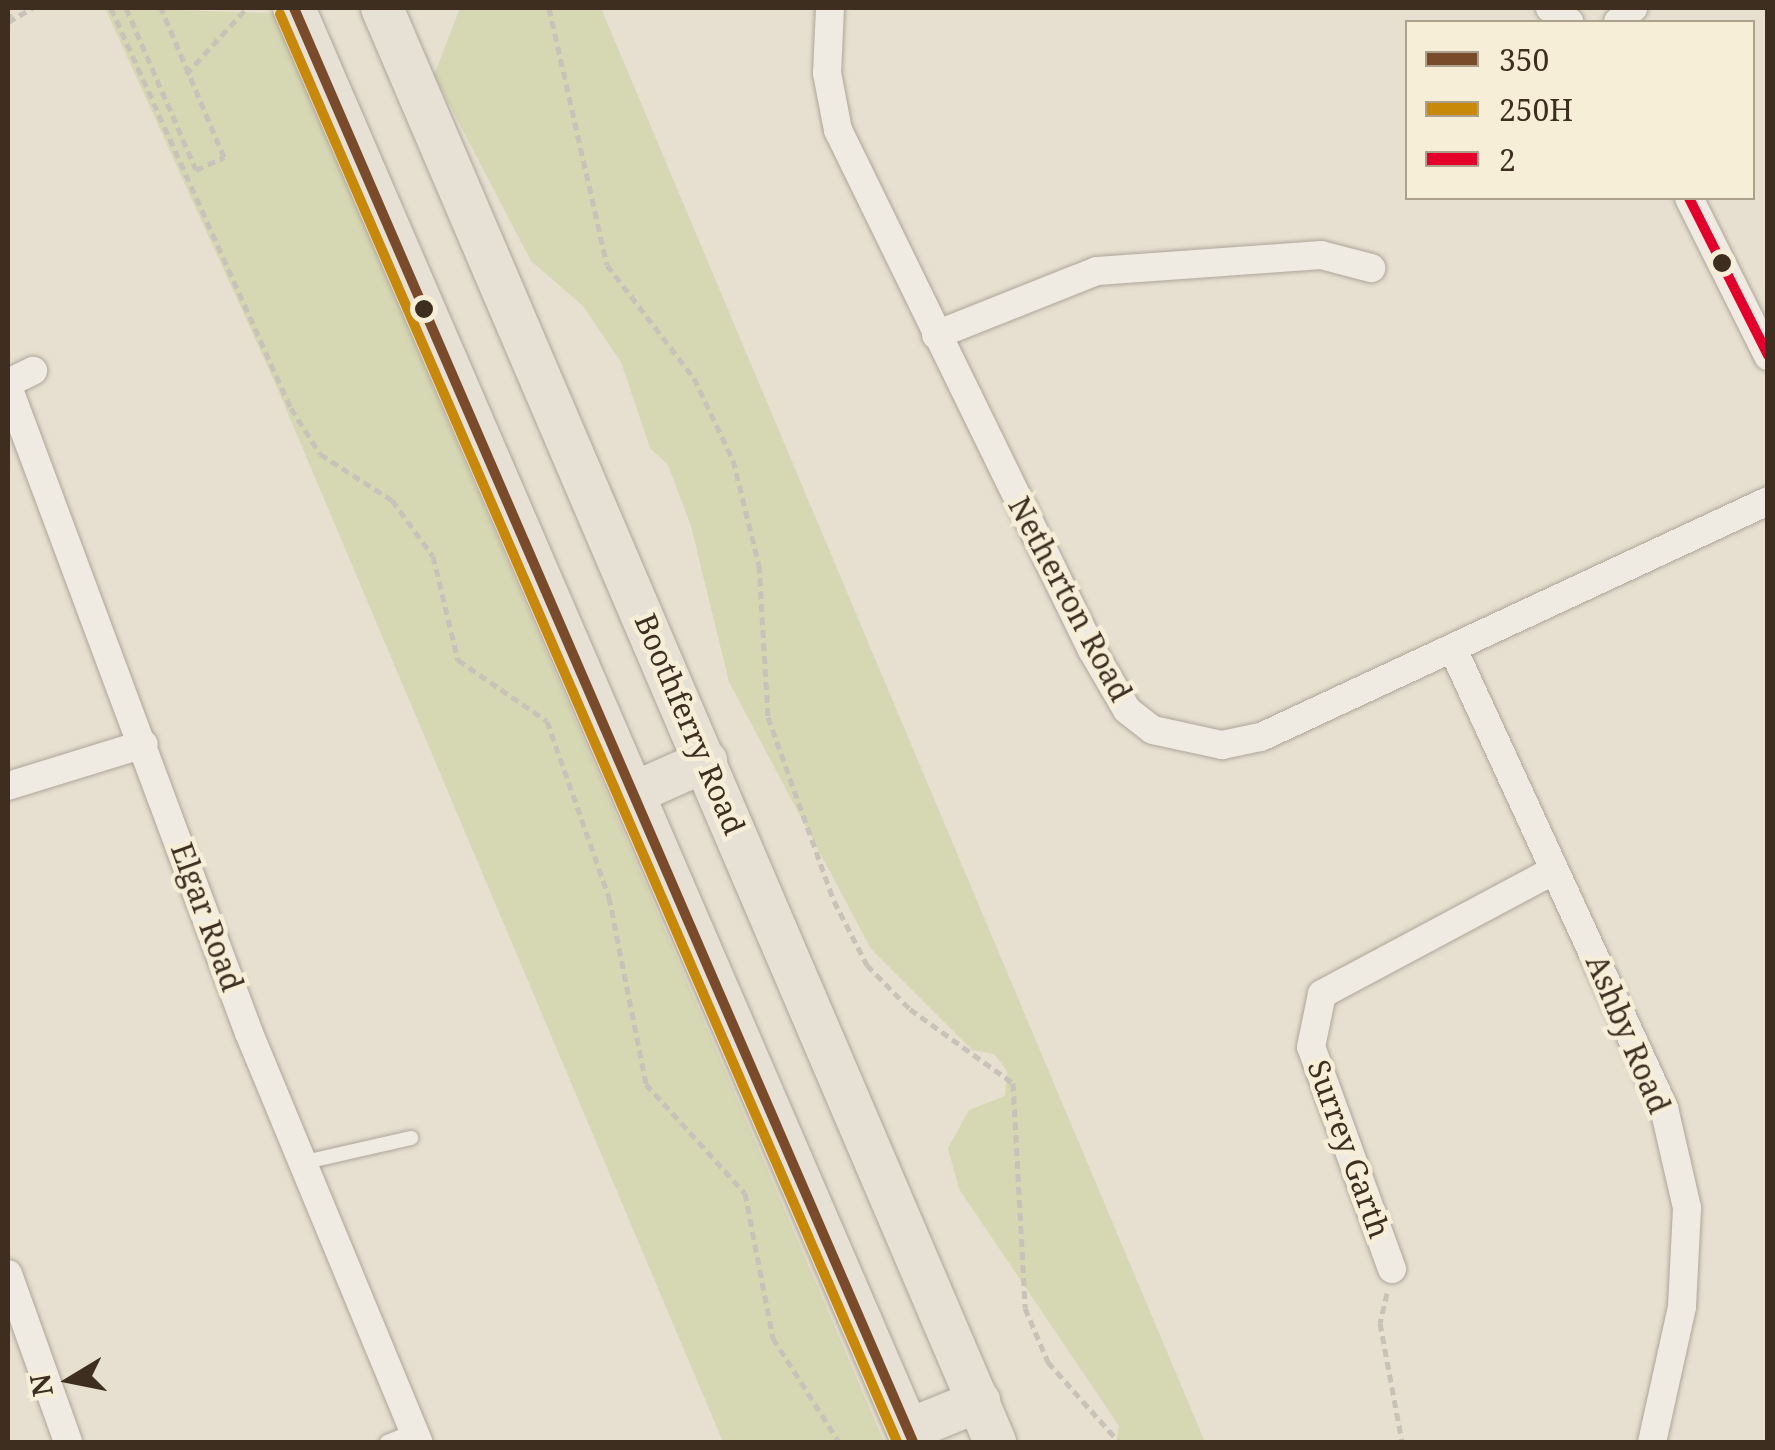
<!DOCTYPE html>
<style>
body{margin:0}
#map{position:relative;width:1775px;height:1450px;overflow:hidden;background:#e7e0d1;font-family:"Noto Serif",serif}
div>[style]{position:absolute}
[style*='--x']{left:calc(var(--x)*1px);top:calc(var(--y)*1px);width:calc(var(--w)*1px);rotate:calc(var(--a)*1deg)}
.green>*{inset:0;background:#d6d7b3}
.path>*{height:5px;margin-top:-2.5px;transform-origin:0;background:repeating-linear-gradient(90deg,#c8c2b9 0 8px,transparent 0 13px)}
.roads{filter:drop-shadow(0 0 2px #ada599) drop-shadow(0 0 2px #ada599)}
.lane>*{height:14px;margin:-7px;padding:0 7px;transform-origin:7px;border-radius:7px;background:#efebe3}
.street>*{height:28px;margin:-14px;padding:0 14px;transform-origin:14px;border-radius:14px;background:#efebe3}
.primary>*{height:42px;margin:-21px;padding:0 21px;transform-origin:21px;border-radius:21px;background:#e6e1d4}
.bus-1>*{height:10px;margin:-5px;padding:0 5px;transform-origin:5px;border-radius:5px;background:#7a4b2a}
.bus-2>*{height:10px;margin:-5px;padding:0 5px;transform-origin:5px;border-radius:5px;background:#c88808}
.bus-3>*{height:10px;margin:-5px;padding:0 5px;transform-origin:5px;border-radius:5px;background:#e4002b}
.dots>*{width:28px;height:28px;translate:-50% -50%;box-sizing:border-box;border:5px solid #f7eed8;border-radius:50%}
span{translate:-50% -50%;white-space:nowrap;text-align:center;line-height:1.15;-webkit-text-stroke:9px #f7eed8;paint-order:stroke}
.street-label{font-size:30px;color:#3d2e20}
.frame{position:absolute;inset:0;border:10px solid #3d2e20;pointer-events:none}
.legend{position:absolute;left:1405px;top:20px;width:350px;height:180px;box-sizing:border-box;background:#f7eed8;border:2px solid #ada18e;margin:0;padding:12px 18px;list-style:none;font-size:30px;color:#3d2e20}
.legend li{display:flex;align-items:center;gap:20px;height:50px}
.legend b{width:50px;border:2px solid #ada18e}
.north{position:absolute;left:20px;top:1330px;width:100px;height:100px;-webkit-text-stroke:8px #f7eed8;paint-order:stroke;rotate:260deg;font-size:28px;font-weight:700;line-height:40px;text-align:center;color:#3d2e20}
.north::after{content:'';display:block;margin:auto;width:35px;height:45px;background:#3d2e20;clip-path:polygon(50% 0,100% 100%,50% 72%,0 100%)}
</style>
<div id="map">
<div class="green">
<i style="clip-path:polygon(105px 8px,273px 13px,884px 1442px,723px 1442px,275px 383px)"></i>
<i style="clip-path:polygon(460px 8px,601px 8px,1205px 1442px,1116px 1442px,1119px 1426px,959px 1189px,948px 1148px,969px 1110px,1005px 1096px,1007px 1071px,994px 1054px,972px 1050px,871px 949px,729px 682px,691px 526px,668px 465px,650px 448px,621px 362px,583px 306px,531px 261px,434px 75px)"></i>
</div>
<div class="path">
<i style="--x:111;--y:8;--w:439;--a:65.8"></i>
<i style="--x:291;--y:408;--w:54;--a:57.8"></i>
<i style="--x:320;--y:454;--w:85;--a:32.6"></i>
<i style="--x:392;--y:500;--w:69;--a:53.8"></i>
<i style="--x:433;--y:556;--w:107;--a:76.5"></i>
<i style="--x:458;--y:660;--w:108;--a:34.4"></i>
<i style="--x:547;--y:721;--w:187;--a:70.6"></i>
<i style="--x:609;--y:897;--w:191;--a:78.8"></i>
<i style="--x:646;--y:1084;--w:147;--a:47.8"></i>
<i style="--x:745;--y:1193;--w:148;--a:79.1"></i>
<i style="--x:773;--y:1338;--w:123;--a:57.6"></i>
<i style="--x:126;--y:8;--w:176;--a:66.6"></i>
<i style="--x:196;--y:170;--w:31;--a:-25"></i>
<i style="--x:224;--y:157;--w:162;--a:-112.9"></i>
<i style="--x:549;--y:8;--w:263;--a:77.3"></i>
<i style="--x:607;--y:265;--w:143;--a:52.4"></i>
<i style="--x:694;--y:378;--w:91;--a:64.6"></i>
<i style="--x:733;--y:460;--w:108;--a:76.1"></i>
<i style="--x:759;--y:565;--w:152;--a:86.6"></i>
<i style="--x:768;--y:717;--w:195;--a:70.3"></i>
<i style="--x:834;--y:901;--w:72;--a:62.7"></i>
<i style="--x:867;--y:965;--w:62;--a:45.7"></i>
<i style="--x:910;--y:1009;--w:127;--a:35.7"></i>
<i style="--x:1013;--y:1083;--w:225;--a:86.9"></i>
<i style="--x:1025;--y:1308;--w:59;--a:66.9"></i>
<i style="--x:1048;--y:1362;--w:107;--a:48.4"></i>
<i style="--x:8;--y:21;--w:13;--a:-77"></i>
<i style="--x:8;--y:22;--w:28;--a:-30"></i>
<i style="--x:186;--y:74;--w:90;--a:-47.3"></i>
<i style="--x:1387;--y:1293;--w:31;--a:103"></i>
<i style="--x:1380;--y:1323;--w:121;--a:79.5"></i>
</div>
<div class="roads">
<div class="lane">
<i style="--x:305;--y:1162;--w:109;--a:-12.8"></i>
<i style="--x:387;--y:1442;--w:29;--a:-22"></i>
</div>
<div class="street">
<i style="--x:830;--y:8;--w:65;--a:92.6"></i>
<i style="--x:827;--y:73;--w:58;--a:79.1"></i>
<i style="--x:838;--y:130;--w:579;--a:63.97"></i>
<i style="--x:1092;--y:650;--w:69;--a:59.7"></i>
<i style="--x:1127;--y:710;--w:33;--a:38"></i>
<i style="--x:1153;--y:730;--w:71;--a:12.3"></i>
<i style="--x:1222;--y:745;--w:40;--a:-12"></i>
<i style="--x:1261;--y:737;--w:559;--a:-24.96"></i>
<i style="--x:1550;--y:8;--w:24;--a:36"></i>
<i style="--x:1618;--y:22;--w:21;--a:-43"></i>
<i style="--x:1689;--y:198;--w:177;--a:63.4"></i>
<i style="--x:936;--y:335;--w:173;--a:-21.7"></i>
<i style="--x:1097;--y:271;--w:225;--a:-4.1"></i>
<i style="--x:1321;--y:255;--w:52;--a:14.6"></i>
<i style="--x:8;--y:383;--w:28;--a:-26"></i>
<i style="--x:8;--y:387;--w:689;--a:69.54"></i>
<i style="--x:249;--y:1033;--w:443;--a:67.5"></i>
<i style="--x:1453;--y:649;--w:505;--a:65.31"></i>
<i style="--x:1664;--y:1108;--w:103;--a:77"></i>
<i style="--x:1687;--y:1208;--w:99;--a:92.9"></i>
<i style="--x:1682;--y:1307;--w:138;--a:102.5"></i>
<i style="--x:8;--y:786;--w:142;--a:-17.2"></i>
<i style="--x:1392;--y:1269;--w:236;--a:-110"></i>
<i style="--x:1311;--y:1047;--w:54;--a:-78.3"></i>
<i style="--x:1322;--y:994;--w:263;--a:-28.1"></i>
<i style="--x:8;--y:1274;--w:178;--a:70.3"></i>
</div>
<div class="primary">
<i style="--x:294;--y:8;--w:1562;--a:66.65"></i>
<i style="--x:382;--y:8;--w:1560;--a:66.85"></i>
<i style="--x:634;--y:793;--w:79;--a:-24"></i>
<i style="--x:908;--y:1430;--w:77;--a:-22.2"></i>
</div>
</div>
<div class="bus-1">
<i style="--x:294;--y:8;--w:1562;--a:66.65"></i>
</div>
<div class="bus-2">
<i style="--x:280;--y:14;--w:1556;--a:66.63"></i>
</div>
<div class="bus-3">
<i style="--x:1689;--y:198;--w:176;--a:63.3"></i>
</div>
<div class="dots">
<i style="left:1722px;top:263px;background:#3d2e20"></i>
<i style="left:424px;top:309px;background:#3d2e20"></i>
</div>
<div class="street-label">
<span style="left:1070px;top:599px;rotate:62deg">Netherton Road</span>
<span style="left:690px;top:724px;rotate:67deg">Boothferry Road</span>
<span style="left:207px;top:917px;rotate:70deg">Elgar Road</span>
<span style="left:1628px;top:1034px;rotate:67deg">Ashby Road</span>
<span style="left:1349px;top:1149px;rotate:70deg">Surrey Garth</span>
</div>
<div class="frame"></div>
<ul class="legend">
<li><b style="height:12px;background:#7a4b2a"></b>350</li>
<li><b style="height:12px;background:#c88808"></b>250H</li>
<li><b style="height:12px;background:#e4002b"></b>2</li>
</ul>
<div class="north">N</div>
</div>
